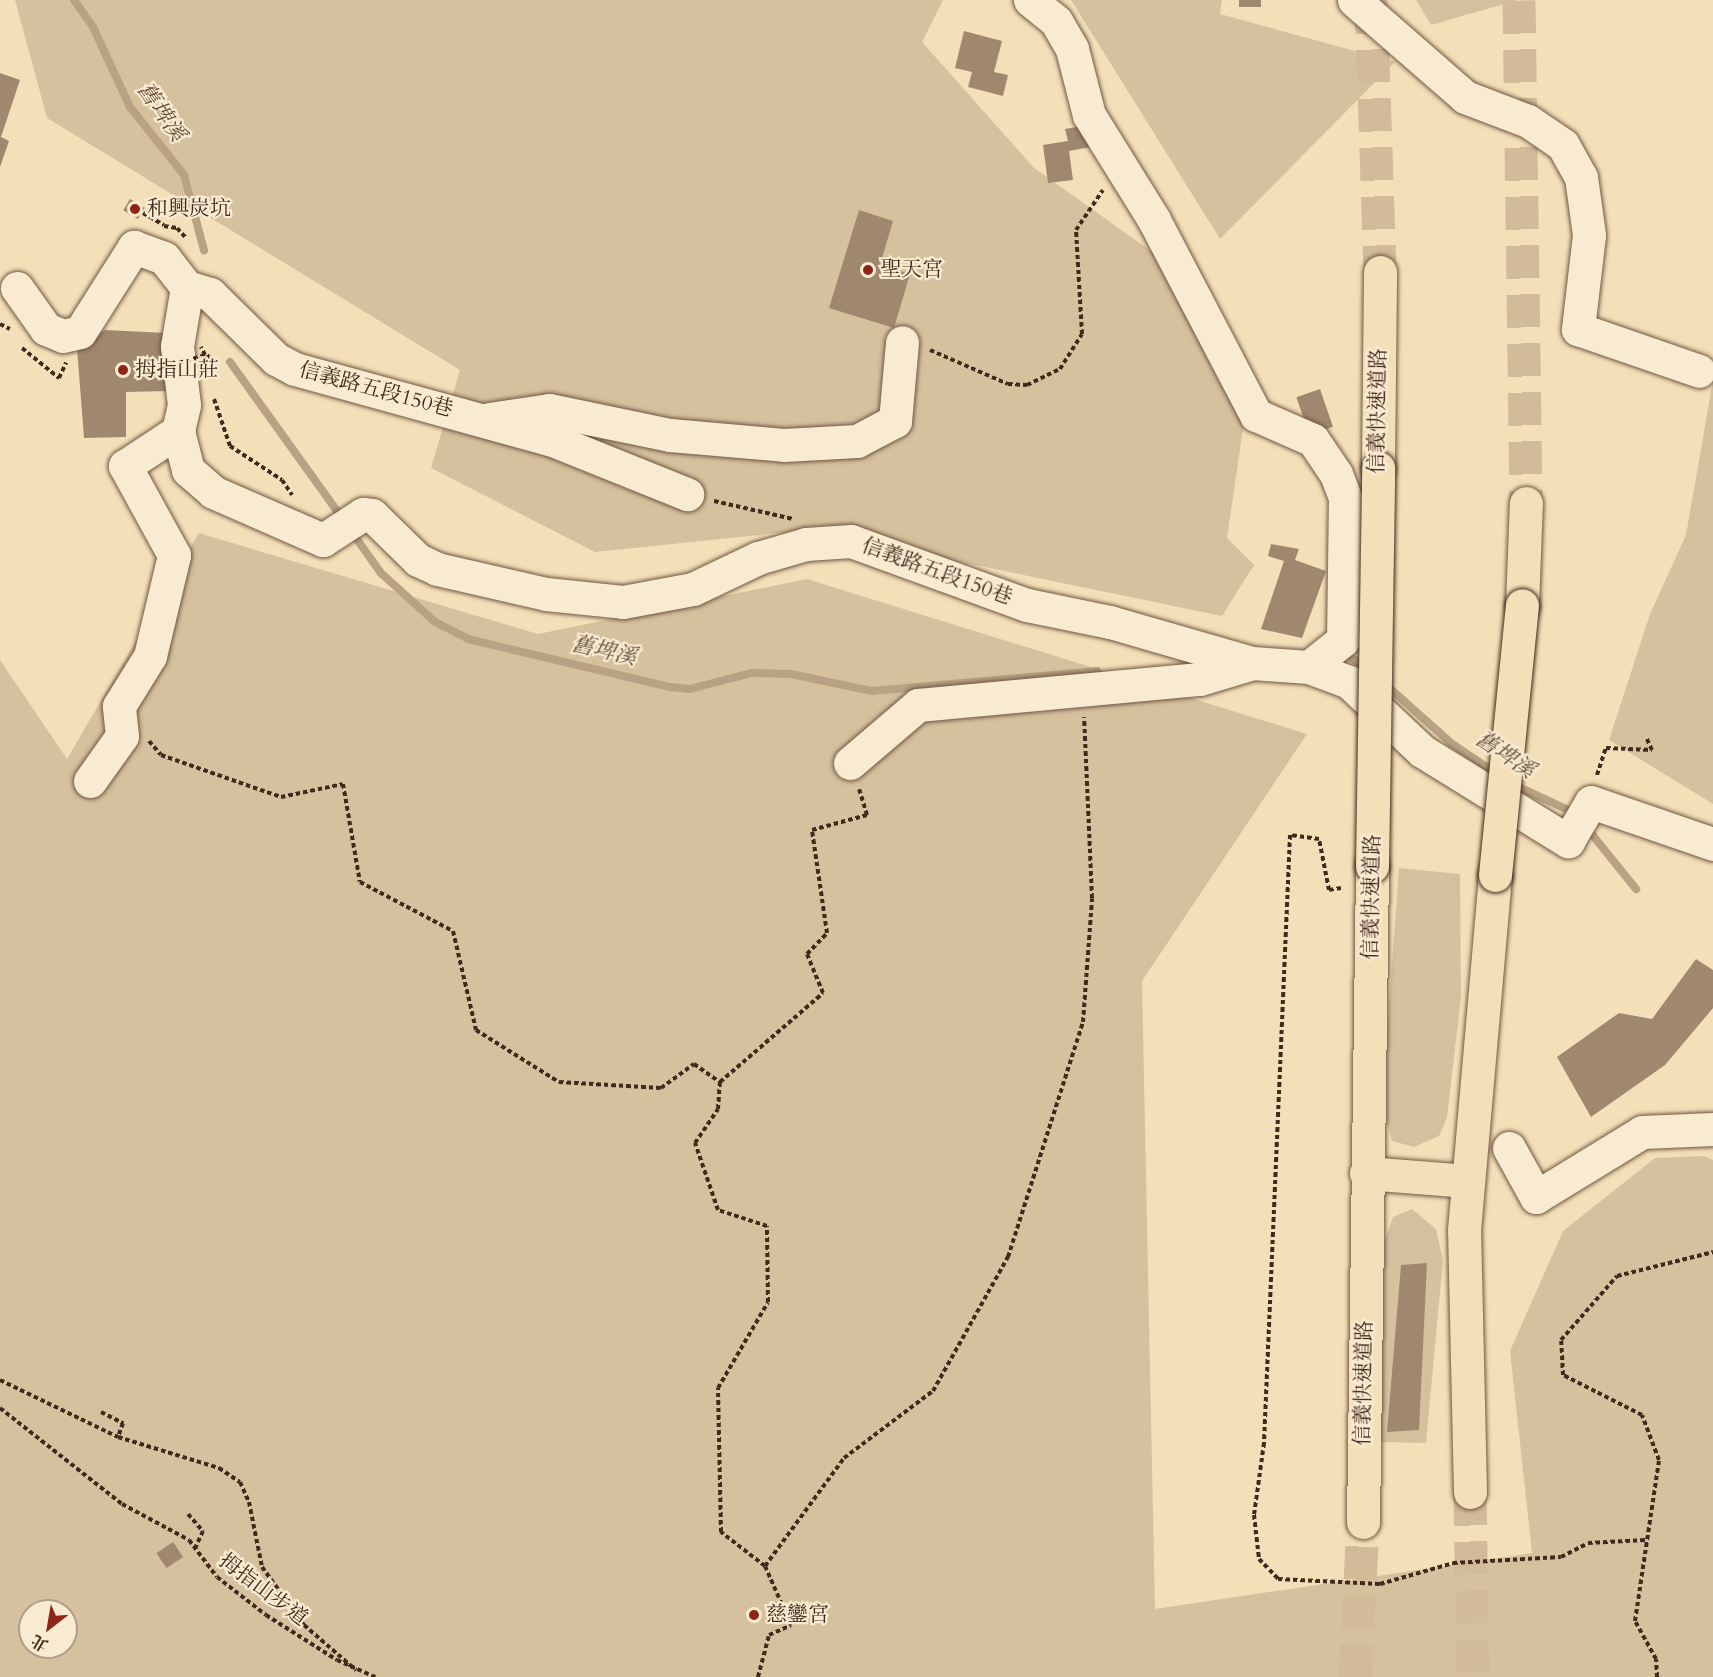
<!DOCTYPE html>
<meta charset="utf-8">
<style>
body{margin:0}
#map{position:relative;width:1713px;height:1677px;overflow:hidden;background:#f4e0b8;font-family:Cardo,"Noto Serif TC",serif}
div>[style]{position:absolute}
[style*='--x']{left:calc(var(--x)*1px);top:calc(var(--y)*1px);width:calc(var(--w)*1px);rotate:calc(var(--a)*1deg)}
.green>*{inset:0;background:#d6c19e}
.stream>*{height:8px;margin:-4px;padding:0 4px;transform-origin:4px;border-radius:4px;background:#b8a283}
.building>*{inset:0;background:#9f886e;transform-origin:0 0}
.highway-tunnel>*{height:33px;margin-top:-16.5px;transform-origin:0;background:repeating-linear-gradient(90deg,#d1bb99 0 33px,transparent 0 49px)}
.path>*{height:4px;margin-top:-2px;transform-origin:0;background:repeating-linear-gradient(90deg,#43291d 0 4.5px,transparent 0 7.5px)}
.roads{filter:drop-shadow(0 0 2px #6f5744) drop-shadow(0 0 2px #6f5744)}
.minor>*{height:33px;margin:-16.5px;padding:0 16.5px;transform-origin:16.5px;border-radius:16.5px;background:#f8ebd1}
.highway>*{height:33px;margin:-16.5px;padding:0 16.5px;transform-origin:16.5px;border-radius:16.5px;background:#f4e0b8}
.path-bridge>*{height:4px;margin-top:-2px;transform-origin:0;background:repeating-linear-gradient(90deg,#43291d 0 4.5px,transparent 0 7.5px)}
.bridges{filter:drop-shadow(0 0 2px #43291d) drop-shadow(0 0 2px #43291d)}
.highway-bridge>*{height:33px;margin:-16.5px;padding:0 16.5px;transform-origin:16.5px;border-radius:16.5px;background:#f4e0b8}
.dots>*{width:16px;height:16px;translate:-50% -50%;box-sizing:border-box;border:3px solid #f8ebd1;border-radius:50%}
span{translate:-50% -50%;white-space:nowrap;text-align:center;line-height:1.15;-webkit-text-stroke:4.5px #f8ebd1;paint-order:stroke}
.poi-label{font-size:21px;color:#43291d}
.left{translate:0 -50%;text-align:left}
.street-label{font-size:21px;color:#43291d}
.water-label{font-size:22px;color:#664d3c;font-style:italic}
.north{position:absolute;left:18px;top:1599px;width:60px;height:60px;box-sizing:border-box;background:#f8ebd1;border:2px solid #b09d89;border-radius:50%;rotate:211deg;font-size:16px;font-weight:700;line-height:24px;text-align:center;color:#43291d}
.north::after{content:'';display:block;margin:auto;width:21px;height:27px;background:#8f2418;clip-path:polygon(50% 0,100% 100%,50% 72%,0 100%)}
</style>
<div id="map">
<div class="green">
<i style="clip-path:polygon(15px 0,943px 0,922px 42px,1033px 167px,1176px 269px,1249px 388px,1227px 538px,1254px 565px,1222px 616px,806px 530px,595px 552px,431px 468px,460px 370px,47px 118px)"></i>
<i style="clip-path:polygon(1071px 0,1222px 0,1220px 14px,1395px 62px,1220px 239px)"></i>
<i style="clip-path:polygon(1416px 0,1518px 0,1431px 25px)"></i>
<i style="clip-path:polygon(1713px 380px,1713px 804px,1609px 740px,1650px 614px,1686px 535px)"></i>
<i style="clip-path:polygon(evenodd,199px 533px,538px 634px,807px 579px,1307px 734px,1142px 981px,1155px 1609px,1532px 1553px,1510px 1351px,1563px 1231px,1655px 1158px,1704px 1156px,1713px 1160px,1713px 1677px,0 1677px,0 660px,67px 759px,199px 533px,30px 1611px,66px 1611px,66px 1647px,30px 1647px,30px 1611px)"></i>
<i style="clip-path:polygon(1399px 868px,1460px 874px,1461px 997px,1447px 1118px,1439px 1136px,1414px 1147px,1392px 1141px,1382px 1104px)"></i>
<i style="clip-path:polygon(1412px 1209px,1436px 1229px,1443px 1260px,1426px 1443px,1379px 1442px,1383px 1246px,1393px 1217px)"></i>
</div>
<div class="stream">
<i style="--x:74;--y:0;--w:33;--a:55"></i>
<i style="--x:93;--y:27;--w:88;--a:65.2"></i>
<i style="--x:130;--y:107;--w:87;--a:51.5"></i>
<i style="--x:184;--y:175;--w:78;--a:75.1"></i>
<i style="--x:230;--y:362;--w:193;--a:54.3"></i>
<i style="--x:351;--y:531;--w:52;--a:54.5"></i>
<i style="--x:381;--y:573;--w:73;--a:42.2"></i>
<i style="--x:435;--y:622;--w:37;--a:27"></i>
<i style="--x:468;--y:639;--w:208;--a:13.4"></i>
<i style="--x:670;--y:687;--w:20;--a:6"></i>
<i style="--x:690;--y:689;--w:63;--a:-14.7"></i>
<i style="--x:751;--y:673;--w:40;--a:1.4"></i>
<i style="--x:791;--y:674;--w:83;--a:11.9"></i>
<i style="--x:872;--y:691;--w:226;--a:-5.1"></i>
<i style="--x:1346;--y:655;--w:22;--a:30"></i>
<i style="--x:1385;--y:684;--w:89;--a:41.8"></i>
<i style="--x:1451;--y:743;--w:55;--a:34"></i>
<i style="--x:1512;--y:784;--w:69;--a:24.7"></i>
<i style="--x:1586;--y:827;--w:80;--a:51.1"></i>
</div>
<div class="building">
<i style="left:1239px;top:0;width:22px;height:7px"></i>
<i style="clip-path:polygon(964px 31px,1002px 41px,994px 72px,1008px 75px,1003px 96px,968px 87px,972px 72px,955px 68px)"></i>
<i style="clip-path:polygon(0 73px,20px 80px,1px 137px,9px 141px,0 167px)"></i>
<i style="clip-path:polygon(1088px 125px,1091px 147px,1069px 151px,1073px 180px,1048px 183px,1043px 145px,1068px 141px,1065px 129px)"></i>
<i style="left:130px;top:199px;width:17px;height:13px;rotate:31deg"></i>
<i style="clip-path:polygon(859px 210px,893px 221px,880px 265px,910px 274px,894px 328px,829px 308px)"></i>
<i style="clip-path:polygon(105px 330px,166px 333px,168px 391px,126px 392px,126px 437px,84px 438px,77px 348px)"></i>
<i style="left:1320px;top:389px;width:40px;height:25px;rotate:71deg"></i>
<i style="clip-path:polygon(1271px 544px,1299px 549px,1295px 560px,1326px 571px,1302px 638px,1261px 629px,1284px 561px,1268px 556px)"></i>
<i style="clip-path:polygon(1696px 959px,1713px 970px,1713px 1008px,1665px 1065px,1591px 1117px,1557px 1057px,1619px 1013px,1652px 1019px)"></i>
<i style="clip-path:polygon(1427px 1263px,1419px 1430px,1387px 1432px,1401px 1265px)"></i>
<i style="left:173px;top:1542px;width:18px;height:20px;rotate:56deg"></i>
</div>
<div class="highway-tunnel">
<i style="--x:1371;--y:0;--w:272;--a:88.1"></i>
<i style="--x:1519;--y:0;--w:503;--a:89.2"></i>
<i style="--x:1470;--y:1492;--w:185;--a:89.1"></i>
<i style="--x:1355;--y:1677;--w:155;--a:-87"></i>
</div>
<div class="path">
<i style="--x:143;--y:213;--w:24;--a:30"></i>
<i style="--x:164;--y:226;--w:13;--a:9"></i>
<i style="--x:177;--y:228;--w:13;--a:48"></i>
<i style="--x:0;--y:324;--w:11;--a:27"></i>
<i style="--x:22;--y:348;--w:48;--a:39"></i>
<i style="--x:59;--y:378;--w:17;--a:-65"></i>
<i style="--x:930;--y:350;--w:85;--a:23.6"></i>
<i style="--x:1008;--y:384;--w:19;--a:3"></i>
<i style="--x:1027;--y:385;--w:37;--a:-26"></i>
<i style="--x:1060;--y:369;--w:41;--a:-57.8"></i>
<i style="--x:1082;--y:334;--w:104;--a:-93.3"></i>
<i style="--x:1076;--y:230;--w:48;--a:-56"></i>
<i style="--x:207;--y:355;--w:13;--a:51"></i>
<i style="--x:215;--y:365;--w:15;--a:101"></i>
<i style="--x:214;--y:399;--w:50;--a:71.2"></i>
<i style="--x:230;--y:446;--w:62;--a:33.2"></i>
<i style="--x:282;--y:480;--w:18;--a:56"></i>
<i style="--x:714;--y:501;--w:81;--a:12.8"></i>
<i style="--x:149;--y:741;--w:18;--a:49"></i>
<i style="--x:161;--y:755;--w:127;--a:19.3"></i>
<i style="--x:281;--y:797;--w:63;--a:-11.8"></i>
<i style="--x:343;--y:784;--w:99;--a:80.2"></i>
<i style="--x:360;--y:882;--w:105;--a:27.8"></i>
<i style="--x:453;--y:931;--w:102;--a:76.9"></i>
<i style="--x:476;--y:1030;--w:98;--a:32.1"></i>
<i style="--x:559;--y:1082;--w:102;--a:3.4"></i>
<i style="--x:661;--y:1088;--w:41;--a:-36"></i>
<i style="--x:694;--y:1064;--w:32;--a:35"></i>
<i style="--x:1597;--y:775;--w:28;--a:-72"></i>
<i style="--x:1606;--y:748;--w:46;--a:2.5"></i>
<i style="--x:1652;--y:750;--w:14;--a:-115"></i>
<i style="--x:1341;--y:888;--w:12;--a:171"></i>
<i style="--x:1329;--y:890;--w:52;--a:-101.1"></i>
<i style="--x:1319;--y:839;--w:29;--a:-172"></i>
<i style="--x:1290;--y:835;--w:609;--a:92.45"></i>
<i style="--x:1264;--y:1443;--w:73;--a:97.9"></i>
<i style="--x:1254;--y:1515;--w:44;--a:83.5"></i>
<i style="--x:1259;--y:1559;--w:28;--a:46"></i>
<i style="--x:1278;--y:1579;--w:102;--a:2.8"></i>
<i style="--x:1380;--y:1584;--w:76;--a:-16"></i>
<i style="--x:1453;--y:1563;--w:108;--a:-3.2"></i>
<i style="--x:1561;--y:1557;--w:30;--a:-27"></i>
<i style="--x:1588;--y:1543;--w:58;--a:-3"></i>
<i style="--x:0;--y:1380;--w:131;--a:25.8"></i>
<i style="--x:118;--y:1437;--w:106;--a:17.1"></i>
<i style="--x:219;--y:1468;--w:25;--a:34"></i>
<i style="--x:240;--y:1482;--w:22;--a:66"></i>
<i style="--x:249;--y:1502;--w:66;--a:78.7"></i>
<i style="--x:262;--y:1567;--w:72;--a:54.1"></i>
<i style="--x:304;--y:1625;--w:69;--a:40.9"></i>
<i style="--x:0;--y:1408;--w:155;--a:38.2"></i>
<i style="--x:122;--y:1504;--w:76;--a:28.2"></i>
<i style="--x:189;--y:1540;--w:46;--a:52.9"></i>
<i style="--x:217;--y:1577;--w:62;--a:37.8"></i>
<i style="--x:266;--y:1615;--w:84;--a:32.4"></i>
<i style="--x:337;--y:1660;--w:42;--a:24.1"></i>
<i style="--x:101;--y:1412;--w:25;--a:27"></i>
<i style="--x:123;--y:1423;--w:15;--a:110"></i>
<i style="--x:188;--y:1514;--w:23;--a:49"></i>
<i style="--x:203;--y:1531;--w:21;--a:115"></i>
<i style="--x:765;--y:1566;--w:134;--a:-53.8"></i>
<i style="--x:844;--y:1458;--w:111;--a:-37"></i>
<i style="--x:933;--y:1391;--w:154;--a:-60.8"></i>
<i style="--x:1008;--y:1257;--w:247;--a:-72.3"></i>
<i style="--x:1083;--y:1022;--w:124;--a:-85.8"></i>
<i style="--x:1092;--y:898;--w:181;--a:-92.5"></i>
<i style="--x:758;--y:1677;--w:43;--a:-75.3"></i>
<i style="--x:769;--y:1635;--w:24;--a:-24"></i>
<i style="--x:791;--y:1625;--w:64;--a:-113.8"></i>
<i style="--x:765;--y:1566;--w:56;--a:-142.3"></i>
<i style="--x:721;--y:1532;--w:144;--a:-91.2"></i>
<i style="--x:718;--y:1388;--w:99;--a:-59.8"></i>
<i style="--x:768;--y:1302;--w:76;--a:-90.8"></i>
<i style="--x:767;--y:1226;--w:52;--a:-161.9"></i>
<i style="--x:718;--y:1210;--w:71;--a:-108.9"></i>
<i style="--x:695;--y:1143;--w:41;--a:-55.9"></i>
<i style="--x:718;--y:1109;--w:27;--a:-86"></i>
<i style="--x:720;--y:1082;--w:136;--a:-40.8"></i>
<i style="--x:823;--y:993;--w:42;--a:-112.3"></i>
<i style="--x:807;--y:954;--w:29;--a:-46"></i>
<i style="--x:827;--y:933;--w:104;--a:-98.3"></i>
<i style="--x:812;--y:830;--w:57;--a:-15.3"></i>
<i style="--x:867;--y:815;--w:27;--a:-107"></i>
<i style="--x:1657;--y:1677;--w:18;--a:-93"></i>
<i style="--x:1656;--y:1659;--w:43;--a:-118.9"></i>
<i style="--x:1635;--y:1621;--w:163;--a:-81.5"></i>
<i style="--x:1659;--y:1460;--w:48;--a:-110.7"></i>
<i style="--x:1642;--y:1415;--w:89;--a:-153.1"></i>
<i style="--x:1563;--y:1375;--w:35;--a:-93"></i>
<i style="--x:1561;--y:1340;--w:85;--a:-48.8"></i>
<i style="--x:1617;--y:1276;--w:99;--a:-14"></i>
</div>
<div class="roads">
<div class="minor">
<i style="--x:1030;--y:0;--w:33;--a:39"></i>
<i style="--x:1056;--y:21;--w:32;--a:60"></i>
<i style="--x:1072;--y:49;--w:68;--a:75.6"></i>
<i style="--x:1089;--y:115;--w:123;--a:58.2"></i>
<i style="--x:1154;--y:220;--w:220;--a:62.4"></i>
<i style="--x:1256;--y:415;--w:62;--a:23.7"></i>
<i style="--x:1313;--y:440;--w:41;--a:55.9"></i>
<i style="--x:1336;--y:474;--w:25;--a:69"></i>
<i style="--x:1345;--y:497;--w:143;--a:90.8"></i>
<i style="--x:1343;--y:640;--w:43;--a:141.5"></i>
<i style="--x:1354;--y:0;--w:147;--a:41.1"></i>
<i style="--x:1465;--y:97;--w:67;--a:20.9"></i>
<i style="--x:1528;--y:121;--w:42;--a:34.4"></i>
<i style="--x:1563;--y:145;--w:37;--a:61"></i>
<i style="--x:1581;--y:177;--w:59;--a:82.1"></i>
<i style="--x:1589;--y:235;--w:95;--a:96.7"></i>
<i style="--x:1578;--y:329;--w:128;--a:19.1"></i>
<i style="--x:187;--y:287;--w:60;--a:99.6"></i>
<i style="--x:177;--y:346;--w:59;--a:83.2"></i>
<i style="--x:184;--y:405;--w:27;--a:103"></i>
<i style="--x:178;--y:431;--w:40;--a:75.6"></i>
<i style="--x:188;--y:470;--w:33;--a:41"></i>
<i style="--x:213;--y:492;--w:120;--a:23.6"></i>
<i style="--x:323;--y:540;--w:48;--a:-33"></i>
<i style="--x:363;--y:514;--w:9;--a:6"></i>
<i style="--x:372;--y:515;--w:64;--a:44.4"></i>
<i style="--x:418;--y:560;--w:21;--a:25"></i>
<i style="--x:437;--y:569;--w:112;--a:12.9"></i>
<i style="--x:546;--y:594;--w:77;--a:5.9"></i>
<i style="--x:623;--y:602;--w:71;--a:-10.5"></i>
<i style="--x:693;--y:589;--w:72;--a:-25.5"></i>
<i style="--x:758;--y:558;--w:50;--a:-16.3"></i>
<i style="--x:806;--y:544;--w:45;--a:-3.8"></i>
<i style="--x:851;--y:541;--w:187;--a:20"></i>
<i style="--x:1027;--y:605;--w:85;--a:11.6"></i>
<i style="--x:1110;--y:622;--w:148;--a:16.1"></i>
<i style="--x:1252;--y:663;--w:57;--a:4"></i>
<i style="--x:1309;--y:667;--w:43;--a:20.6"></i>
<i style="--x:1349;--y:682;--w:100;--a:43.4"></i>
<i style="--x:1422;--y:751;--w:172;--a:31.7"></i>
<i style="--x:1568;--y:841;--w:45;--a:-59.5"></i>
<i style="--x:1591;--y:802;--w:129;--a:19"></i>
<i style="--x:17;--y:288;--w:50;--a:54.7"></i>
<i style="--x:46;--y:329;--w:18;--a:22"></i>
<i style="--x:63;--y:336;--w:17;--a:-13"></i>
<i style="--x:80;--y:332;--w:101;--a:-57.6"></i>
<i style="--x:134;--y:247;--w:32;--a:20"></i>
<i style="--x:164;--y:258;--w:37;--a:52"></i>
<i style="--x:187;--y:287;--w:24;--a:17"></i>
<i style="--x:210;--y:294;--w:93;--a:44.6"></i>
<i style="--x:276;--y:359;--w:21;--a:28"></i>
<i style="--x:295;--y:369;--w:264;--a:15.4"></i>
<i style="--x:550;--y:439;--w:148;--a:21.9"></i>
<i style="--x:489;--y:419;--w:61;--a:-8.5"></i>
<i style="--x:549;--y:410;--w:124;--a:11.7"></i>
<i style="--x:670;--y:435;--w:114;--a:5"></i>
<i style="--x:784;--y:445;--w:73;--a:-3.1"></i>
<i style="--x:857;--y:441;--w:43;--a:-27.8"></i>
<i style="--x:895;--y:421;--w:79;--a:-84.9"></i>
<i style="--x:850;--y:763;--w:89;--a:-40.5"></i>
<i style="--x:918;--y:705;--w:283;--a:-5.3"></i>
<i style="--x:1200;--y:679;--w:52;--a:-16.7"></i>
<i style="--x:90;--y:781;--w:55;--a:-54.6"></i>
<i style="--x:122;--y:736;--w:30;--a:-96"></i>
<i style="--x:119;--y:706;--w:59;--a:-58.2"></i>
<i style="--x:150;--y:656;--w:104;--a:-76.6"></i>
<i style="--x:174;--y:555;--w:102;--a:-118.8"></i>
<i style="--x:125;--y:466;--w:64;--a:-33.4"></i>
<i style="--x:1509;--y:1148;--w:56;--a:61.1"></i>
<i style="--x:1536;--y:1197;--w:124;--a:-31.5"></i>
<i style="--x:1642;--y:1132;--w:71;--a:-2.4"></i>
</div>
<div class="highway">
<i style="--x:1378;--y:468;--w:196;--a:-89.4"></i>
<i style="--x:1522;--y:605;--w:102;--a:-87.8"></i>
<i style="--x:1366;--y:1173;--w:102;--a:4.5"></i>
<i style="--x:1470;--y:1492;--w:262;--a:-91.3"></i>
<i style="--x:1464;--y:1230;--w:356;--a:-85"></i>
<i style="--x:1363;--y:1522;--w:656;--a:-89.21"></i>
</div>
</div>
<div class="path-bridge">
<i style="--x:179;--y:363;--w:27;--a:-17"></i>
<i style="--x:205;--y:355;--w:9;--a:-117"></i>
</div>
<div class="bridges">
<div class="highway-bridge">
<i style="--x:1372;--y:866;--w:398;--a:-89.1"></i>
<i style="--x:1495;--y:875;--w:271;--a:-84.3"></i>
</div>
</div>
<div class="dots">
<i style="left:135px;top:209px;background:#8f2418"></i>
<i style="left:868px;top:270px;background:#8f2418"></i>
<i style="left:123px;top:370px;background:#8f2418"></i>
<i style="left:754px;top:1615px;background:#8f2418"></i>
</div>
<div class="poi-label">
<span class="left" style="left:147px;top:209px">和興炭坑</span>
<span class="left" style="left:880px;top:270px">聖天宮</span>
<span class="left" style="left:135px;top:370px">拇指山莊</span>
<span class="left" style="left:766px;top:1615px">慈鑾宮</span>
</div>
<div class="street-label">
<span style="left:376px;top:390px;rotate:15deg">信義路五段150巷</span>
<span style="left:1378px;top:411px;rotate:-89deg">信義快速道路</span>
<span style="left:937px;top:572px;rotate:20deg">信義路五段150巷</span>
<span style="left:1372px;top:897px;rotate:-89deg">信義快速道路</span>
<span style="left:1364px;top:1383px;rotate:-89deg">信義快速道路</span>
<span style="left:263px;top:1590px;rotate:37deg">拇指山步道</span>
</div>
<div class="water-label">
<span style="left:161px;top:112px;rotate:55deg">舊埤溪</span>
<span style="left:604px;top:651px;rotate:13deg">舊埤溪</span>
<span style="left:1505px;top:755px;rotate:34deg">舊埤溪</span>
</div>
<div class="north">北</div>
</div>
